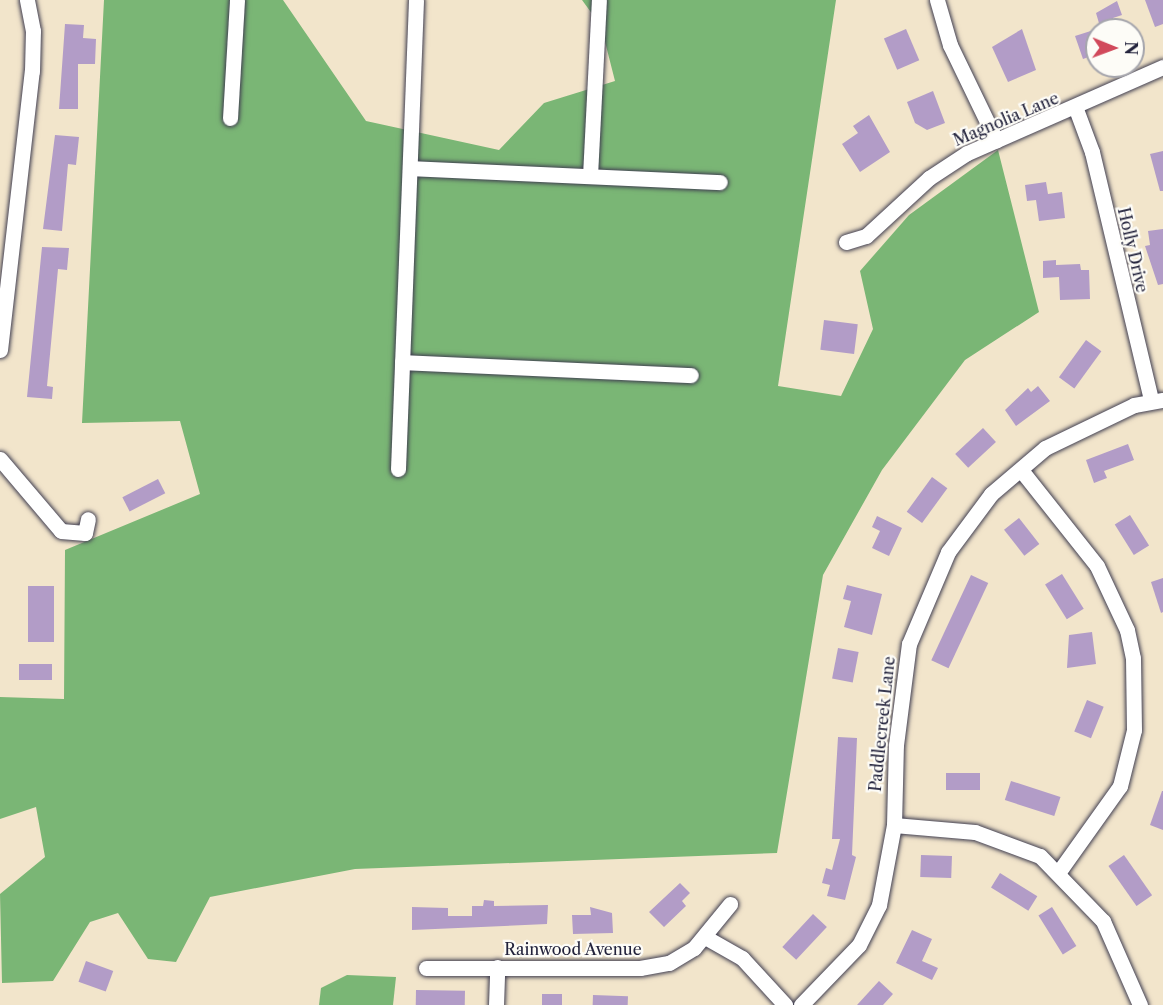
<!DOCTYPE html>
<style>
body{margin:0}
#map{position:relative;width:1163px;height:1005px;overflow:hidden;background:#f2e5cb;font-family:"Libre Caslon Text",serif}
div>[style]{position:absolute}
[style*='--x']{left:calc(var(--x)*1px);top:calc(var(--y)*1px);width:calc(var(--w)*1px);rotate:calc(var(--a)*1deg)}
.forest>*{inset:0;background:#7ab675}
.building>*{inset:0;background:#b29cc7;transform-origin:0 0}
.roads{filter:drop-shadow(0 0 2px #413f51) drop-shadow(0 0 2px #413f51)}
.minor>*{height:15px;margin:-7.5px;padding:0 7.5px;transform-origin:7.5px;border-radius:7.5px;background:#fff}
span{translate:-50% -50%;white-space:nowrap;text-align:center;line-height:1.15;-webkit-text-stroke:4.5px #fdfcf7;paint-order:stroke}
.street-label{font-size:16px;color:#22223b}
.north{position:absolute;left:1085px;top:18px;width:60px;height:60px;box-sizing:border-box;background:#fdfcf7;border:2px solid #a5a5ac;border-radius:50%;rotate:91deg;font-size:16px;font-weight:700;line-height:24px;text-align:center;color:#22223b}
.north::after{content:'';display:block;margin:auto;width:21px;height:27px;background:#d1495b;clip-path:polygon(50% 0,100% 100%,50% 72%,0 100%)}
</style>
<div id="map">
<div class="forest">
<i style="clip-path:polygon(104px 0,283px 0,366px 121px,499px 150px,544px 103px,615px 81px,601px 26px,582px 0,836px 0,778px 386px,841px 396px,873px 329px,860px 271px,909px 215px,998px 150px,1039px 312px,965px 360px,882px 470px,823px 575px,777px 853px,355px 869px,210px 897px,176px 962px,148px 959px,118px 913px,90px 922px,53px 981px,2px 983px,0 894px,45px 857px,36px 807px,0 819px,0 697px,64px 699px,65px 550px,200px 494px,180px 421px,82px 423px)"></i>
<i style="clip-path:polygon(347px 975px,396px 977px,393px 1005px,319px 1005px,321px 988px)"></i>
</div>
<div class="building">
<i style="clip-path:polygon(1145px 0,1163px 0,1163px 24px,1155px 27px)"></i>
<i style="clip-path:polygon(1117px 1px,1122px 15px,1113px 18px,1117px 30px,1101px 30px,1096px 13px)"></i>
<i style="clip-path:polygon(65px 24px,84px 25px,83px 38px,96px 39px,95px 64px,78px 64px,78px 109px,59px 109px)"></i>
<i style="left:906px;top:29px;width:34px;height:24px;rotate:67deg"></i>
<i style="clip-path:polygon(1022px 29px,1036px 70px,1008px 82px,992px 47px)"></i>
<i style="clip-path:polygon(1097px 29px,1097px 54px,1083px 59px,1075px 36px)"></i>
<i style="clip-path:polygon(933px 91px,945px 123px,927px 130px,915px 123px,907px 102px)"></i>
<i style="clip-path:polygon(869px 115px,890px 152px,860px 172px,842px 144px,858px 133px,853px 126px)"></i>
<i style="clip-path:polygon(55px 135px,79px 137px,76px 165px,68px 164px,62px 231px,43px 229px)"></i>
<i style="clip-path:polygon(1163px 151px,1163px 191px,1160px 191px,1150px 154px)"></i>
<i style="clip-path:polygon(1046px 182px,1048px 194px,1062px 192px,1065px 218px,1039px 221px,1036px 200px,1027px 201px,1025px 185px)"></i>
<i style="clip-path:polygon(1163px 229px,1163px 284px,1158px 285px,1145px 246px,1150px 245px,1148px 231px)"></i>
<i style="clip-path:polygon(42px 247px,69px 248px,67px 270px,58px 269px,47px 386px,53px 387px,52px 399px,27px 397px)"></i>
<i style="clip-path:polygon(1056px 260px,1056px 265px,1080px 264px,1081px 270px,1089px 270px,1090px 299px,1060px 300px,1059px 277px,1043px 278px,1043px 261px)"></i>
<i style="left:824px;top:320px;width:34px;height:30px;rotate:7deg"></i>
<i style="left:1086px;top:340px;width:19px;height:46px;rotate:36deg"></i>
<i style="clip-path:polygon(1038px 386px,1050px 401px,1016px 426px,1005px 410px,1028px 388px,1031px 392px)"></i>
<i style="left:983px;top:428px;width:19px;height:38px;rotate:47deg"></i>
<i style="clip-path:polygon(1128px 444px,1134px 460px,1104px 471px,1107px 478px,1094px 483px,1086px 460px)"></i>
<i style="left:932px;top:477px;width:19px;height:43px;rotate:36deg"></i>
<i style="left:158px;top:479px;width:16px;height:40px;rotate:63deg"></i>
<i style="left:1130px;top:515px;width:36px;height:18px;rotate:58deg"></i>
<i style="clip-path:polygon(877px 516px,902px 528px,889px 556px,872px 548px,880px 531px,872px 527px)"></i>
<i style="left:1019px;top:518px;width:33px;height:19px;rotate:52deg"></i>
<i style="left:1062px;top:574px;width:41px;height:20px;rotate:58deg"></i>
<i style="left:971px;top:575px;width:19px;height:94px;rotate:25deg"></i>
<i style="clip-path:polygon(1163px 578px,1163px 612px,1161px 613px,1151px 582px)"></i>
<i style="clip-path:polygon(847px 585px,882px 594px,872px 635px,844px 627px,851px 601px,843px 599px)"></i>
<i style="left:28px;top:586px;width:26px;height:56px"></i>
<i style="clip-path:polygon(1092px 632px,1096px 664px,1067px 668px,1069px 635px)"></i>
<i style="left:838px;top:648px;width:21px;height:31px;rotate:11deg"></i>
<i style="left:19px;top:664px;width:33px;height:16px"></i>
<i style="left:1087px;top:700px;width:18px;height:34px;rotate:22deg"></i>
<i style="clip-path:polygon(838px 737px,857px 738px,852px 855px,856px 857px,845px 900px,827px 896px,830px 885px,822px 883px,826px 868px,832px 870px,840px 839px,832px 839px)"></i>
<i style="left:946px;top:773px;width:34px;height:17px"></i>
<i style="left:1011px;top:781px;width:52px;height:20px;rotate:18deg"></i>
<i style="clip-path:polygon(1162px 791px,1163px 791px,1163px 830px,1150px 825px)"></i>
<i style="left:921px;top:855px;width:31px;height:22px;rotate:2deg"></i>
<i style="left:1124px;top:855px;width:49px;height:19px;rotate:55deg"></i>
<i style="left:1000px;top:873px;width:44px;height:17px;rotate:32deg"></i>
<i style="clip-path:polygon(680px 883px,690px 893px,682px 901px,686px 906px,664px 927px,649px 912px)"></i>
<i style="clip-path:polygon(484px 900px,494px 901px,494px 906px,548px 905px,547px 924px,412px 930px,412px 907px,448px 908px,448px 916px,472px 916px,472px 906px,483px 906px)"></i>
<i style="clip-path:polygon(590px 907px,612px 913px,613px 933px,573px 934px,572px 915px,591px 915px)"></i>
<i style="left:1052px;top:907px;width:46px;height:16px;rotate:58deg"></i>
<i style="left:813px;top:914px;width:19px;height:45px;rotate:43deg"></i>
<i style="clip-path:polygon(912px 930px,932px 939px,922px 961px,938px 968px,932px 980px,896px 963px)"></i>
<i style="left:86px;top:961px;width:29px;height:22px;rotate:20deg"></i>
<i style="clip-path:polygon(879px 981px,893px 994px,883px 1005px,857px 1005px)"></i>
<i style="left:416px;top:990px;width:49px;height:15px;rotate:1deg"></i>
<i style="left:542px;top:994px;width:20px;height:11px"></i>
<i style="left:593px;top:995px;width:35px;height:10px;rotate:2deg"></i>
</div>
<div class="roads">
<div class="minor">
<i style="--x:937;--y:0;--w:47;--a:73.9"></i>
<i style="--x:950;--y:45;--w:106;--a:64.2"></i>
<i style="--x:1076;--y:109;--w:46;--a:69.6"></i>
<i style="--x:1092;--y:152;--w:255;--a:76.6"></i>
<i style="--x:230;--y:118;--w:118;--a:-86.6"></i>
<i style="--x:410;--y:168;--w:310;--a:2.6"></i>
<i style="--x:590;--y:176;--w:176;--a:-87.1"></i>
<i style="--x:846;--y:242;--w:21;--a:-17"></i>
<i style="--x:866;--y:236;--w:86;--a:-42.6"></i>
<i style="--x:929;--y:178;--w:45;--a:-33.3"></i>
<i style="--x:967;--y:153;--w:214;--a:-23.7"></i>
<i style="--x:0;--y:350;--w:281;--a:-83.5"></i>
<i style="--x:32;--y:71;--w:40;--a:-88.6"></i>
<i style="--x:33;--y:31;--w:32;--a:-101"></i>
<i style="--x:402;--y:362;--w:289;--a:2.6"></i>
<i style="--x:0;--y:459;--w:94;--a:49.7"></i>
<i style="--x:61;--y:531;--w:24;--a:5"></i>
<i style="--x:85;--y:533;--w:14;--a:-78"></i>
<i style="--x:398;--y:469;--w:469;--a:-87.8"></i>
<i style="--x:1021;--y:470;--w:122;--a:51.6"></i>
<i style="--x:1097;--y:566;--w:71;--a:64.9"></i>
<i style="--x:1127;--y:630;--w:29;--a:78"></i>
<i style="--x:1133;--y:658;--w:72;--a:89.2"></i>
<i style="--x:1134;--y:730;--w:58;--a:104"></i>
<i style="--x:1120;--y:786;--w:103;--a:125.5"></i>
<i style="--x:894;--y:825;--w:81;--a:4.9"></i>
<i style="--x:975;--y:832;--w:69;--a:20.3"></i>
<i style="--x:1040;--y:856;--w:91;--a:45.9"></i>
<i style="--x:1103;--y:921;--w:92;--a:66.2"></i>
<i style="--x:705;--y:937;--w:43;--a:29.6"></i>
<i style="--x:742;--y:958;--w:64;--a:47.5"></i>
<i style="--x:426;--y:968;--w:214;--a:0"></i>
<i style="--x:640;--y:968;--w:29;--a:-10"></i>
<i style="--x:669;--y:963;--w:29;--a:-31"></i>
<i style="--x:694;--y:948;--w:57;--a:-50.7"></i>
<i style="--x:496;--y:1005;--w:38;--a:-88"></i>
<i style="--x:801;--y:1005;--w:83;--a:-46"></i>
<i style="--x:859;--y:945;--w:45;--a:-63.4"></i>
<i style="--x:879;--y:905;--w:81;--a:-79.4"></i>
<i style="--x:894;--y:825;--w:80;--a:-88.6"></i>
<i style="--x:896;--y:745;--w:102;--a:-82.7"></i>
<i style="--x:909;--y:644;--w:100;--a:-67"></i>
<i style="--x:948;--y:552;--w:72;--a:-53.4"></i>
<i style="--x:991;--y:494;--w:71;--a:-40.4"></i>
<i style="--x:1045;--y:448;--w:99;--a:-25.8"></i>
<i style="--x:1134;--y:405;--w:29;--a:-10"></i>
</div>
</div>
<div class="street-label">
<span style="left:1006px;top:119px;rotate:-23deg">Magnolia Lane</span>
<span style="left:1133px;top:250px;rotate:77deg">Holly Drive</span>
<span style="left:882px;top:724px;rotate:-84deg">Paddlecreek Lane</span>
<span style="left:573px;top:949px">Rainwood Avenue</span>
</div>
<div class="north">N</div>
</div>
